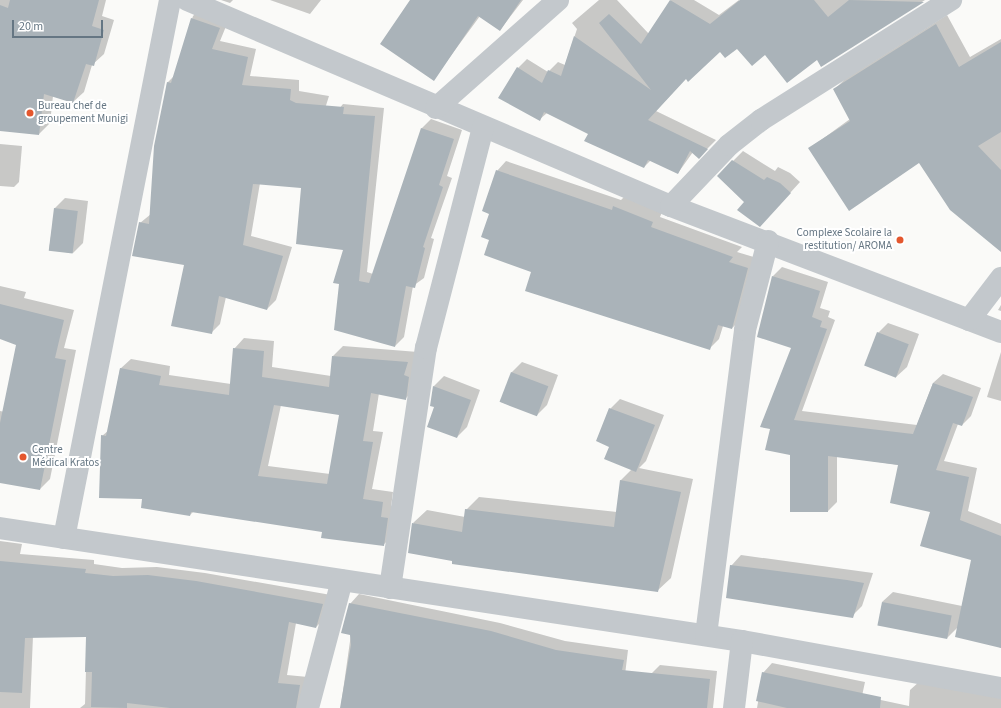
<!DOCTYPE html>
<meta charset="utf-8">
<style>
body{margin:0}
#map{position:relative;width:1001px;height:708px;overflow:hidden;background:#fafaf8;font-family:"Source Sans 3",sans-serif}
div>[style]{position:absolute}
[style*='--x']{left:calc(var(--x)*1px);top:calc(var(--y)*1px);width:calc(var(--w)*1px);rotate:calc(var(--a)*1deg)}
.shadow>*{inset:0;background:#0003}
.building>*{inset:0;background:#aab3b9;transform-origin:0 0}
.street>*{height:22px;margin:-11px;padding:0 11px;transform-origin:11px;border-radius:11px;background:#c3c8cc}
.dots>*{width:11px;height:11px;translate:-50% -50%;box-sizing:border-box;border:2px solid #fff;border-radius:50%}
span{translate:-50% -50%;white-space:nowrap;text-align:center;line-height:1.15;-webkit-text-stroke:4px #fff;paint-order:stroke}
.poi-label{font-size:11px;color:#657683}
.left{translate:0 -50%;text-align:left}
.right{translate:-100% -50%;text-align:right}
.scale{position:absolute;left:12px;top:20px;width:91px;height:18px;box-sizing:border-box;border:2px solid #657683;border-top:0;padding-left:5px;font-size:12px;line-height:14px;white-space:nowrap;color:#657683;-webkit-text-stroke:3px #fff;paint-order:stroke}
</style>
<div id="map">
<div class="shadow">
<i style="clip-path:polygon(0 0,106px 0,102px 16px,114px 20px,104px 54px,92px 65px,84px 92px,73px 102px,53px 96px,50px 123px,39px 134px,0 100px)"></i>
<i style="clip-path:polygon(221px 0,233px 0,230px 3px)"></i>
<i style="clip-path:polygon(270px 0,321px 0,310px 14px)"></i>
<i style="clip-path:polygon(411px 0,523px 0,500px 30px,480px 16px,433px 80px)"></i>
<i style="clip-path:polygon(599px 0,617px 0,649px 34px,671px 0,694px 0,719px 15px,739px 0,741px 3px,745px 0,925px 0,821px 66px,817px 58px,737px 47px,720px 50px,686px 78px,656px 111px,716px 140px,699px 157px,693px 152px,678px 173px,651px 160px,644px 167px,589px 133px,547px 113px,540px 119px,518px 68px,527px 59px,548px 72px,558px 62px,565px 65px,577px 29px,572px 23px)"></i>
<i style="clip-path:polygon(202px 7px,229px 19px,220px 41px,256px 49px,250px 76px,299px 80px,299px 91px,329px 96px,316px 137px,343px 104px,384px 108px,367px 272px,373px 274px,422px 128px,431px 119px,462px 130px,447px 176px,452px 178px,431px 238px,434px 239px,424px 278px,413px 286px,404px 337px,395px 346px,335px 329px,344px 249px,302px 187px,260px 183px,251px 236px,292px 247px,276px 300px,267px 309px,226px 297px,220px 324px,211px 333px,185px 264px,140px 223px,151px 214px,167px 83px,174px 76px,193px 16px)"></i>
<i style="clip-path:polygon(947px 15px,970px 57px,1001px 39px,1001px 227px,919px 162px,810px 148px,850px 119px,834px 90px,845px 79px)"></i>
<i style="clip-path:polygon(0 144px,22px 146px,19px 182px,14px 187px,0 186px)"></i>
<i style="clip-path:polygon(743px 151px,775px 171px,778px 167px,790px 173px,800px 182px,770px 215px,746px 201px,733px 161px)"></i>
<i style="clip-path:polygon(506px 161px,621px 200px,624px 197px,662px 212px,660px 217px,742px 247px,737px 252px,757px 258px,742px 319px,732px 328px,723px 326px,719px 339px,709px 349px,533px 272px,490px 240px,497px 171px)"></i>
<i style="clip-path:polygon(65px 198px,88px 201px,83px 243px,73px 253px,49px 250px,55px 208px)"></i>
<i style="clip-path:polygon(782px 267px,828px 282px,820px 308px,830px 311px,828px 317px,835px 320px,802px 411px,917px 425px,933px 383px,943px 374px,981px 388px,971px 416px,962px 425px,958px 424px,944px 461px,977px 468px,968px 511px,1001px 524px,1001px 648px,958px 627px,947px 638px,882px 602px,893px 592px,962px 606px,972px 559px,931px 511px,899px 465px,837px 456px,837px 502px,828px 511px,791px 511px,793px 348px,773px 276px)"></i>
<i style="clip-path:polygon(0 286px,26px 292px,24px 298px,74px 310px,64px 348px,76px 350px,50px 479px,40px 489px,0 482px,0 411px,5px 412px,17px 342px,0 338px)"></i>
<i style="clip-path:polygon(1001px 305px,1001px 311px,998px 310px)"></i>
<i style="clip-path:polygon(888px 323px,919px 334px,907px 367px,896px 377px,878px 333px)"></i>
<i style="clip-path:polygon(evenodd,244px 338px,274px 341px,272px 367px,331px 376px,333px 356px,343px 346px,418px 352px,415px 389px,405px 399px,379px 393px,373px 431px,383px 432px,372px 489px,393px 492px,391px 507px,398px 508px,394px 535px,383px 545px,323px 531px,194px 511px,190px 515px,143px 498px,102px 436px,109px 430px,120px 369px,131px 359px,170px 366px,169px 375px,231px 384px,234px 349px,244px 338px,281px 405px,340px 414px,330px 474px,268px 466px,281px 405px)"></i>
<i style="clip-path:polygon(1001px 352px,1001px 401px,987px 397px)"></i>
<i style="clip-path:polygon(522px 362px,558px 375px,547px 405px,537px 415px,501px 402px,512px 372px)"></i>
<i style="clip-path:polygon(444px 376px,480px 390px,467px 427px,457px 437px,436px 406px,434px 386px)"></i>
<i style="clip-path:polygon(620px 399px,664px 415px,646px 461px,639px 468px,693px 479px,671px 578px,657px 591px,454px 560px,413px 523px,427px 510px,465px 517px,466px 510px,479px 497px,617px 512px,621px 480px,632px 469px,611px 446px,610px 409px)"></i>
<i style="clip-path:polygon(0 541px,22px 544px,20px 554px,94px 560px,94px 564px,122px 568px,157px 567px,205px 573px,331px 595px,325px 618px,316px 627px,296px 623px,287px 675px,308px 677px,306px 708px,80px 708px,85px 704px,87px 635px,33px 636px,30px 708px,0 708px)"></i>
<i style="clip-path:polygon(741px 555px,873px 573px,862px 606px,852px 616px,731px 566px)"></i>
<i style="clip-path:polygon(359px 594px,500px 623px,565px 641px,628px 650px,621px 708px,341px 705px,351px 634px,350px 604px)"></i>
<i style="clip-path:polygon(772px 663px,865px 682px,862px 696px,909px 706px,910px 690px,920px 681px,1001px 694px,1001px 708px,757px 708px,763px 673px)"></i>
<i style="clip-path:polygon(660px 665px,717px 671px,713px 708px,652px 708px,652px 673px)"></i>
</div>
<div class="building">
<i style="clip-path:polygon(10px 0,99px 0,92px 26px,104px 30px,94px 66px,86px 64px,73px 103px,44px 94px,39px 135px,0 131px,0 5px,8px 8px)"></i>
<i style="clip-path:polygon(410px 0,521px 0,500px 31px,478px 16px,434px 81px,380px 44px)"></i>
<i style="clip-path:polygon(670px 0,710px 24px,740px 0,814px 0,828px 17px,849px 0,924px 2px,821px 67px,817px 60px,787px 83px,765px 55px,752px 66px,737px 49px,725px 58px,720px 52px,688px 82px,686px 79px,648px 120px,708px 149px,699px 159px,690px 151px,678px 174px,648px 160px,644px 168px,584px 141px,588px 134px,544px 112px,540px 121px,498px 98px,517px 67px,542px 83px,548px 70px,561px 76px,574px 36px,651px 90px,599px 23px,609px 14px,641px 44px)"></i>
<i style="clip-path:polygon(191px 18px,220px 28px,212px 49px,248px 57px,242px 85px,291px 89px,290px 100px,296px 103px,344px 107px,343px 114px,375px 116px,359px 281px,369px 283px,421px 128px,454px 139px,439px 185px,443px 187px,423px 247px,425px 248px,415px 288px,406px 286px,395px 347px,334px 330px,339px 284px,333px 283px,343px 250px,296px 244px,301px 188px,253px 184px,243px 245px,283px 256px,267px 310px,219px 296px,212px 334px,171px 326px,184px 265px,132px 256px,139px 222px,149px 224px,154px 146px,167px 82px,171px 83px)"></i>
<i style="clip-path:polygon(936px 24px,959px 67px,1001px 42px,1001px 132px,978px 146px,1001px 170px,1001px 252px,950px 210px,919px 163px,849px 211px,808px 148px,850px 121px,833px 89px)"></i>
<i style="clip-path:polygon(732px 160px,764px 180px,767px 177px,780px 183px,791px 193px,760px 227px,737px 210px,744px 202px,717px 176px)"></i>
<i style="clip-path:polygon(496px 170px,612px 210px,613px 206px,653px 222px,651px 227px,733px 257px,729px 262px,748px 268px,732px 329px,718px 325px,710px 350px,525px 291px,531px 272px,484px 255px,489px 240px,481px 237px,489px 214px,482px 211px)"></i>
<i style="left:54px;top:208px;width:24px;height:43px;rotate:7deg"></i>
<i style="clip-path:polygon(772px 276px,820px 291px,812px 317px,822px 321px,820px 327px,827px 329px,794px 420px,913px 434px,933px 383px,973px 397px,962px 426px,953px 423px,936px 470px,969px 477px,960px 520px,1001px 536px,1001px 648px,955px 637px,971px 560px,920px 546px,930px 512px,890px 503px,898px 465px,828px 456px,828px 512px,790px 512px,790px 455px,765px 450px,770px 429px,760px 427px,791px 348px,757px 337px)"></i>
<i style="clip-path:polygon(0 304px,64px 320px,55px 358px,66px 360px,40px 490px,0 483px,0 423px,16px 345px,0 339px)"></i>
<i style="left:877px;top:332px;width:34px;height:36px;rotate:21deg"></i>
<i style="clip-path:polygon(evenodd,233px 348px,264px 351px,262px 377px,329px 387px,332px 356px,408px 362px,404px 375px,409px 377px,406px 400px,371px 393px,363px 441px,373px 442px,363px 499px,383px 502px,381px 517px,388px 518px,384px 546px,321px 538px,322px 532px,191px 512px,190px 516px,141px 508px,142px 499px,99px 498px,101px 435px,106px 436px,120px 368px,161px 376px,159px 385px,229px 395px,233px 348px,274px 405px,339px 415px,327px 484px,258px 476px,274px 405px)"></i>
<i style="left:511px;top:372px;width:40px;height:32px;rotate:21deg"></i>
<i style="clip-path:polygon(433px 386px,471px 400px,457px 438px,427px 427px,434px 407px,430px 406px)"></i>
<i style="clip-path:polygon(609px 408px,655px 425px,636px 472px,604px 459px,609px 447px,596px 441px)"></i>
<i style="clip-path:polygon(620px 480px,681px 492px,658px 592px,452px 564px,452px 561px,408px 553px,412px 523px,462px 532px,465px 509px,614px 527px)"></i>
<i style="clip-path:polygon(0 561px,86px 569px,85px 573px,113px 576px,148px 575px,196px 581px,323px 604px,316px 628px,289px 622px,278px 683px,300px 685px,296px 708px,170px 708px,127px 703px,127px 708px,91px 707px,92px 672px,85px 672px,86px 637px,25px 638px,22px 693px,0 692px)"></i>
<i style="clip-path:polygon(730px 565px,847px 580px,864px 583px,853px 618px,726px 598px)"></i>
<i style="left:882px;top:602px;width:71px;height:24px;rotate:11deg"></i>
<i style="clip-path:polygon(349px 603px,491px 631px,556px 650px,624px 660px,622px 670px,710px 679px,707px 708px,340px 708px,351px 645px,350px 635px,341px 633px)"></i>
<i style="clip-path:polygon(762px 672px,881px 697px,880px 708px,787px 708px,756px 701px)"></i>
</div>
<div class="street">
<i style="--x:187;--y:0;--w:526;--a:23.06"></i>
<i style="--x:671;--y:206;--w:353;--a:20.9"></i>
<i style="--x:436;--y:108;--w:163;--a:-41.5"></i>
<i style="--x:671;--y:206;--w:84;--a:-46.4"></i>
<i style="--x:729;--y:145;--w:41;--a:-38"></i>
<i style="--x:761;--y:120;--w:225;--a:-32.3"></i>
<i style="--x:969;--y:320;--w:53;--a:-52.7"></i>
<i style="--x:0;--y:528;--w:751;--a:8.66"></i>
<i style="--x:742;--y:641;--w:263;--a:10.3"></i>
<i style="--x:64;--y:538;--w:548;--a:-78.85"></i>
<i style="--x:390;--y:588;--w:243;--a:-81.5"></i>
<i style="--x:426;--y:348;--w:228;--a:-75.5"></i>
<i style="--x:706;--y:635;--w:307;--a:-82.7"></i>
<i style="--x:745;--y:330;--w:92;--a:-75.5"></i>
<i style="--x:308;--y:708;--w:132;--a:-75.1"></i>
<i style="--x:734;--y:708;--w:67;--a:-83.2"></i>
</div>
<div class="dots">
<i style="left:30px;top:113px;background:#e4572e"></i>
<i style="left:900px;top:240px;background:#e4572e"></i>
<i style="left:23px;top:457px;background:#e4572e"></i>
</div>
<div class="poi-label">
<span class="left" style="left:38px;top:113px">Bureau chef de<br>groupement Munigi</span>
<span class="right" style="left:892px;top:240px">Complexe Scolaire la<br>restitution/ AROMA</span>
<span class="left" style="left:32px;top:457px">Centre<br>Médical Kratos</span>
</div>
<div class="scale">20 m</div>
</div>
